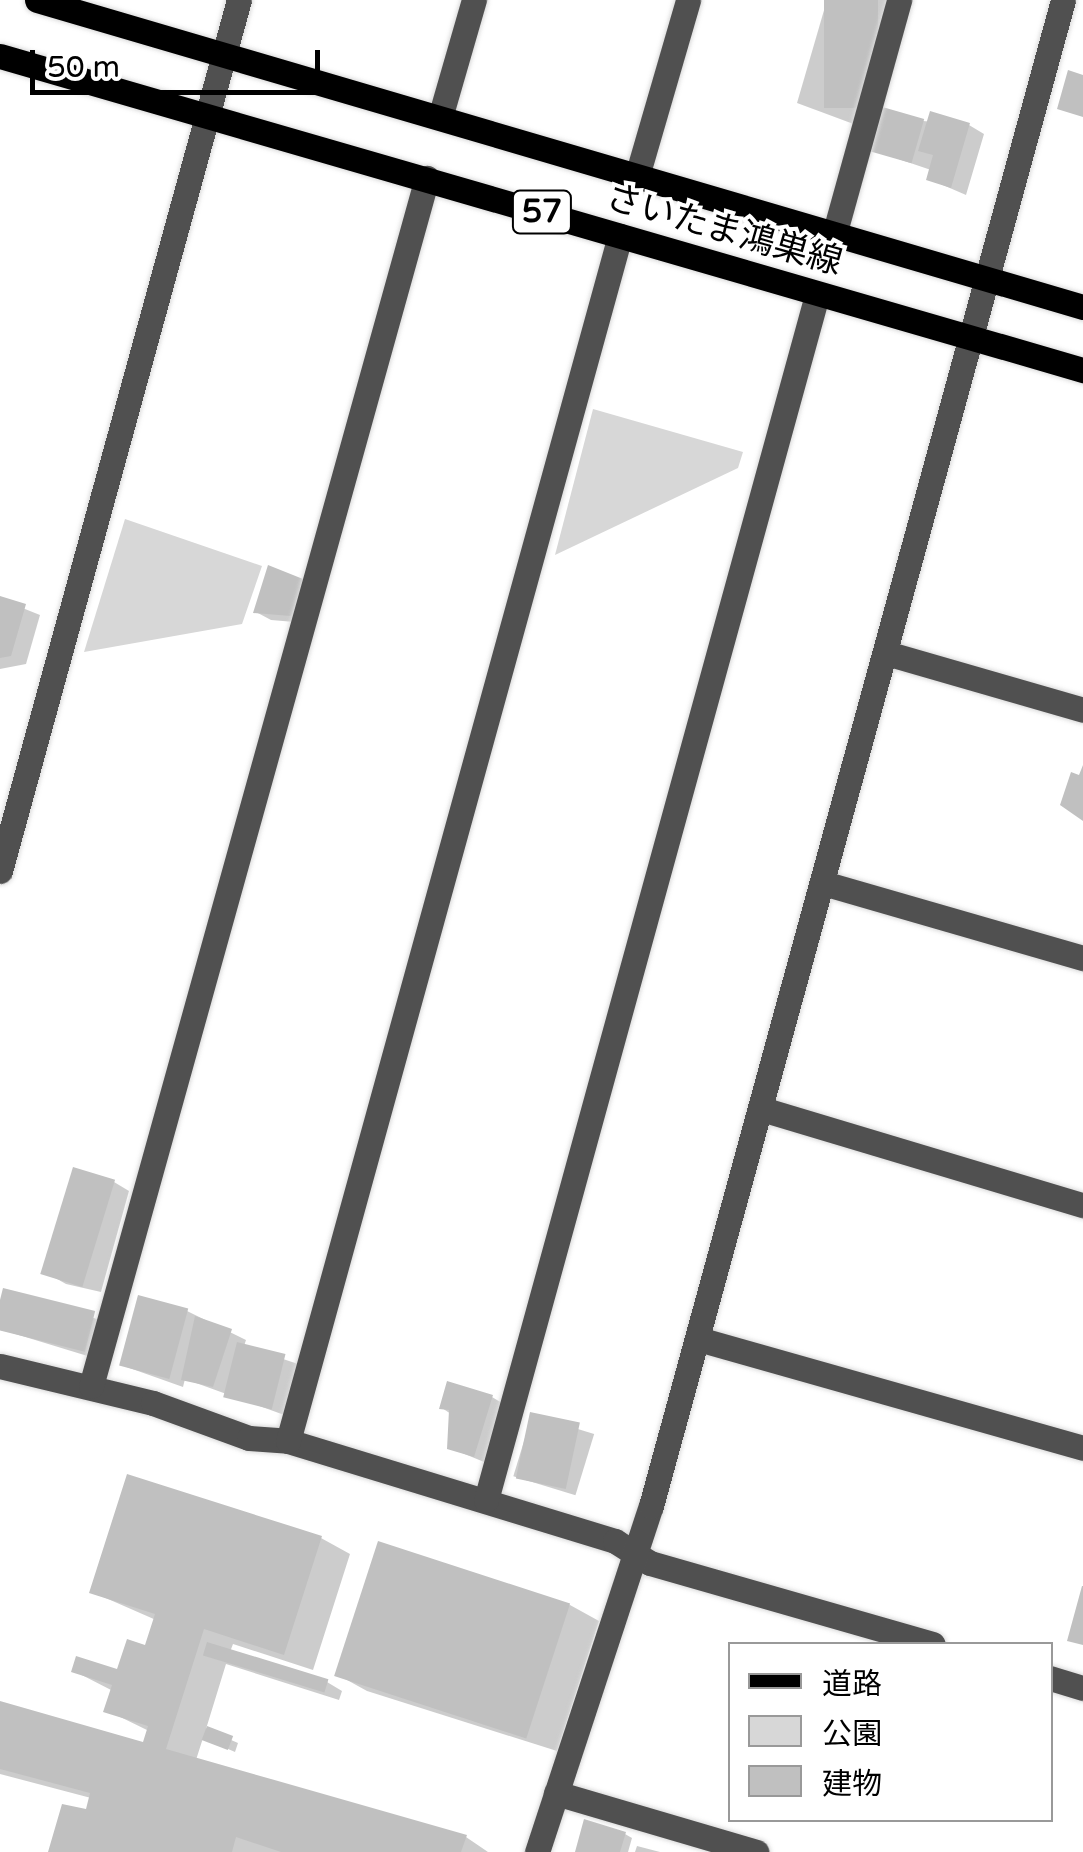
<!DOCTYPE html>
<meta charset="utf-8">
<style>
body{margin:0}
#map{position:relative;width:1083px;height:1852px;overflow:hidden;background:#fff;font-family:"Varela Round","Noto Sans JP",sans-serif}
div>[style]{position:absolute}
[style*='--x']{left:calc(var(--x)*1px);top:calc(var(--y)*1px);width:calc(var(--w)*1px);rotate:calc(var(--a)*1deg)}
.green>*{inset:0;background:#d7d7d7}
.shadow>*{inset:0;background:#0003;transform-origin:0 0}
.building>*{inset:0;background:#c0c0c0;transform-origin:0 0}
.roads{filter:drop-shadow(0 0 2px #dbdbdb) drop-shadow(0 0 2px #dbdbdb)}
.minor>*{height:25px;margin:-12.5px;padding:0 12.5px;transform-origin:12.5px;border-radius:12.5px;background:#505050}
.major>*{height:25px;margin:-12.5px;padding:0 12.5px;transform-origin:12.5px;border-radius:12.5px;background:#000}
span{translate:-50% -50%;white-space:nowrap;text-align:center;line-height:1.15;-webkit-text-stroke:8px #fff;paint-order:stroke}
.shield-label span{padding:2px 8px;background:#fff;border:2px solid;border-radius:8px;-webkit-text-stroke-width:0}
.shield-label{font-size:32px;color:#000;font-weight:700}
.street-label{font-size:35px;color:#000}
.legend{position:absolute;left:728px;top:1642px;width:325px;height:180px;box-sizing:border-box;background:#fff;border:2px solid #999;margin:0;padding:12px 18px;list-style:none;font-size:30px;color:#000}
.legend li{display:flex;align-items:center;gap:20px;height:50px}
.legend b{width:50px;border:2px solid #999}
.scale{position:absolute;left:30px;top:50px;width:290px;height:45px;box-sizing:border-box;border:5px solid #000;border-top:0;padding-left:12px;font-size:30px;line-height:35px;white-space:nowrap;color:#000;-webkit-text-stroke:8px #fff;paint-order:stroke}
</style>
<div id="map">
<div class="green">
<i style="clip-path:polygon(593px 409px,743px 452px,738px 468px,555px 555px)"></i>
<i style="clip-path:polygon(125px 519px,262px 566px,242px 624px,84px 652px)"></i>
</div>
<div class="shadow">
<i style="clip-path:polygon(827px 0,904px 0,867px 129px,797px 103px)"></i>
<i style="clip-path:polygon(923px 121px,969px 125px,984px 134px,966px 195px,929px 179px,931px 170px,869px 149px)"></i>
<i style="clip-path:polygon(302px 581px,306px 623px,271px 620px,256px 612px)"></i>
<i style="clip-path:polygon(0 599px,40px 615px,26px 664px,0 669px)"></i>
<i style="clip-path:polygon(114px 1182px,129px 1191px,101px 1292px,66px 1284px,50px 1275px)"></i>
<i style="left:5px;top:1291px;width:109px;height:38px;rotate:17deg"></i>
<i style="clip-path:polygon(187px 1311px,246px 1340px,244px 1346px,301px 1365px,287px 1416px,185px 1379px,183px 1387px,121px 1365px)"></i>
<i style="clip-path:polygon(492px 1397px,507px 1406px,489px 1464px,450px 1448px,451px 1414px,442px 1408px)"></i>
<i style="left:532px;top:1415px;width:65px;height:64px;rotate:17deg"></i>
<i style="clip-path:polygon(321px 1538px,350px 1554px,313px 1670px,233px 1644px,230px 1652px,327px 1682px,342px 1691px,339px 1700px,226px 1664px,206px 1729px,238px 1743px,235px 1752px,203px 1738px,196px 1760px,466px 1837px,488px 1852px,50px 1852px,87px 1812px,91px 1798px,0 1774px,0 1703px,160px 1749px,149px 1731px,106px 1710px,113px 1691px,74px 1671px,119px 1672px,147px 1649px,156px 1620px,92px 1592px)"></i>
<i style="clip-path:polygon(570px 1605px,599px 1621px,557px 1751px,367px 1691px,338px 1675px)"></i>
<i style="clip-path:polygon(625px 1834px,632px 1838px,628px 1852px,578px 1852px)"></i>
<i style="clip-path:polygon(637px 1846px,660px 1852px,635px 1852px)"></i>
</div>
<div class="building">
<i style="left:824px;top:0;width:54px;height:108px"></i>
<i style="clip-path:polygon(1068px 70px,1083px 75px,1083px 117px,1057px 109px)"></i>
<i style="left:879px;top:106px;width:47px;height:46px;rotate:16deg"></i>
<i style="clip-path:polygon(930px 111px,970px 123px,951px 188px,926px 180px,933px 155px,918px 151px)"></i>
<i style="clip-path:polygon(268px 565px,303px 579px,291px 616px,253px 613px)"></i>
<i style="clip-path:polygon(0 596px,26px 604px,11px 656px,0 658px)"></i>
<i style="clip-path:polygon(1083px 765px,1083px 821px,1060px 805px,1071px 772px,1079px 775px)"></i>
<i style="left:73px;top:1167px;width:44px;height:112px;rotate:17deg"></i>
<i style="left:3px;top:1288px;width:95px;height:42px;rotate:14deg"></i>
<i style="left:138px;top:1295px;width:52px;height:73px;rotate:15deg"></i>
<i style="clip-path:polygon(195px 1316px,232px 1329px,213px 1387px,181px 1380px)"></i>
<i style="left:237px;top:1342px;width:50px;height:57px;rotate:14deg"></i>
<i style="clip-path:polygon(447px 1381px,493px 1395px,474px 1457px,447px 1449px,449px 1410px,439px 1409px)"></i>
<i style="left:530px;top:1412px;width:51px;height:68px;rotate:12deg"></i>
<i style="clip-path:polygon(127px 1474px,322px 1536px,284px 1655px,204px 1629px,166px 1749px,467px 1835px,461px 1852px,281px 1852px,236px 1837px,232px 1852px,48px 1852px,62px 1804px,86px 1809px,90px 1793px,0 1769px,0 1701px,143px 1742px,148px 1726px,103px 1712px,112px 1685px,71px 1672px,76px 1656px,117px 1669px,127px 1639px,145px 1645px,155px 1614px,89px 1593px)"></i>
<i style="left:378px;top:1541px;width:202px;height:142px;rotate:18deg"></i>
<i style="clip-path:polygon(1082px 1586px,1083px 1586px,1083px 1645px,1067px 1641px)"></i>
<i style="left:207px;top:1642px;width:127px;height:14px;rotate:17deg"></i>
<i style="left:207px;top:1726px;width:28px;height:15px;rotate:21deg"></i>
<i style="clip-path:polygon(584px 1819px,626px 1832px,620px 1852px,575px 1852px)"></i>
</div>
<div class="roads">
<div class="minor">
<i style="--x:441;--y:114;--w:119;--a:-73.9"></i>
<i style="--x:637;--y:176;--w:183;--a:-73.8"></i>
<i style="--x:834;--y:235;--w:244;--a:-74.5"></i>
<i style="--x:886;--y:653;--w:205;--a:16.1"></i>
<i style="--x:0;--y:871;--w:903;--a:-74.66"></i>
<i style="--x:823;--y:883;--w:271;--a:16.1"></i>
<i style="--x:762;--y:1109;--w:335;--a:16.7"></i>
<i style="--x:698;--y:1339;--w:400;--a:15.8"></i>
<i style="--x:0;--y:1366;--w:157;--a:13.6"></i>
<i style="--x:153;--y:1403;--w:102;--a:20"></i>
<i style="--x:249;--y:1438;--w:39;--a:4"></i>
<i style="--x:288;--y:1441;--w:342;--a:17"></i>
<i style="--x:615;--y:1541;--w:41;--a:32.2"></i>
<i style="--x:650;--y:1563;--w:294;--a:16"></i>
<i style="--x:91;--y:1386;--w:1254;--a:-74.46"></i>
<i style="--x:288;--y:1441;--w:1250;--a:-74.6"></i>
<i style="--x:486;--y:1500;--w:1250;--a:-74.64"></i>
<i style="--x:1050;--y:1678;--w:34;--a:17"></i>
<i style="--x:556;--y:1793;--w:209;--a:16.4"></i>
<i style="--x:537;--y:1852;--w:364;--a:-71.8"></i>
<i style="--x:651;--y:1506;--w:1561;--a:-74.7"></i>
</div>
<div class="major">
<i style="--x:37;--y:0;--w:1090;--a:16.36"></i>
<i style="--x:0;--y:56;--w:1128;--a:16.17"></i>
</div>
</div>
<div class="shield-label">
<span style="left:542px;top:212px">57</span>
</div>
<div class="street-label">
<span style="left:724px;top:230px;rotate:16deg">さいたま鴻巣線</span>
</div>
<ul class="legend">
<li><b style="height:12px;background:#000"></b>道路</li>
<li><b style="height:28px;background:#d7d7d7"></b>公園</li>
<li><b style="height:28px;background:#c0c0c0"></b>建物</li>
</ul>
<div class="scale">50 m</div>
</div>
